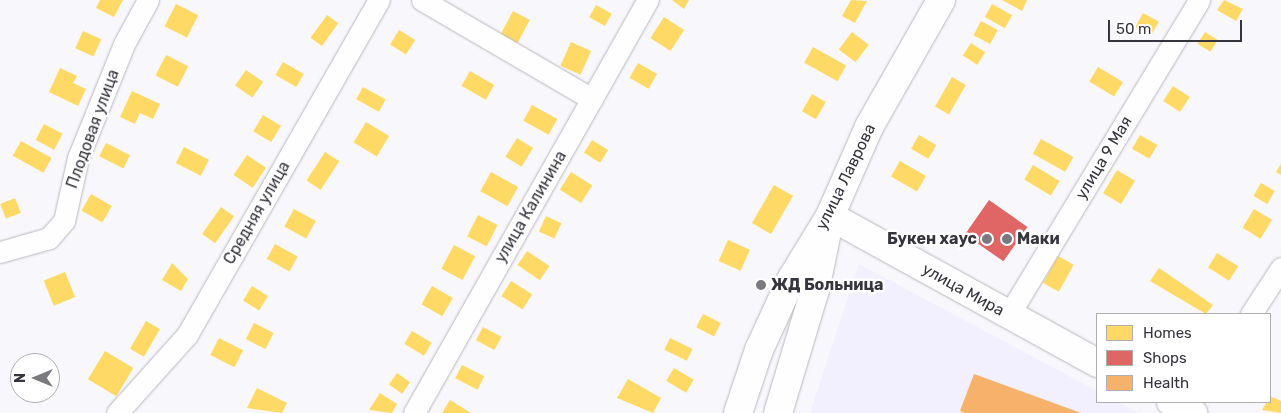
<!DOCTYPE html>
<meta charset="utf-8">
<style>
body{margin:0}
#map{position:relative;width:1281px;height:413px;overflow:hidden;background:#f8f7fc;font-family:Rubik,sans-serif}
div>[style]{position:absolute}
[style*='--x']{left:calc(var(--x)*1px);top:calc(var(--y)*1px);width:calc(var(--w)*1px);rotate:calc(var(--a)*1deg)}
.built>*{inset:0;background:#f2effe}
.homes>*{inset:0;background:#ffd966;transform-origin:0 0}
.shops>*{inset:0;background:#e06666;transform-origin:0 0}
.health>*{inset:0;background:#f6b26b}
.roads{filter:drop-shadow(0 0 1px #b9b8bd) drop-shadow(0 0 1px #b9b8bd)}
.street>*{height:21px;margin:-10.5px;padding:0 10.5px;transform-origin:10.5px;border-radius:10.5px;background:#fefeff}
.secondary>*{height:28px;margin:-14px;padding:0 14px;transform-origin:14px;border-radius:14px;background:#fefeff}
.dots>*{width:14px;height:14px;translate:-50% -50%;box-sizing:border-box;border:2px solid #fff;border-radius:50%}
span{translate:-50% -50%;white-space:nowrap;text-align:center;line-height:1.15;-webkit-text-stroke:5px #fff;paint-order:stroke}
.street-label{font-size:16px;color:#36353d}
.poi-label{font-size:16px;color:#36353d;font-weight:700}
.right{translate:-100% -50%;text-align:right}
.left{translate:0 -50%;text-align:left}
.legend{position:absolute;left:1096px;top:313px;width:175px;height:90px;box-sizing:border-box;background:#fff;border:1px solid #afaeb1;margin:0;padding:6px 9px;list-style:none;font-size:15px;color:#36353d}
.legend li{display:flex;align-items:center;gap:10px;height:25px}
.legend b{width:25px;border:1px solid #afaeb1}
.north{position:absolute;left:10px;top:353px;width:50px;height:50px;box-sizing:border-box;background:#fff;border:1px solid #afaeb1;border-radius:50%;rotate:270deg;font-size:14px;font-weight:700;line-height:20px;text-align:center;color:#36353d}
.north::after{content:'';display:block;margin:auto;width:18px;height:22px;background:#7a7980;clip-path:polygon(50% 0,100% 100%,50% 72%,0 100%)}
.scale{position:absolute;left:1108px;top:20px;width:134px;height:22px;box-sizing:border-box;border:2px solid #36353d;border-top:0;padding-left:6px;font-size:15px;line-height:18px;white-space:nowrap;color:#36353d;-webkit-text-stroke:4px #fff;paint-order:stroke}
</style>
<div id="map">
<div class="built">
<i style="clip-path:polygon(859px 264px,1097px 391px,1097px 402px,1117px 402px,1139px 413px,810px 413px)"></i>
</div>
<div class="homes">
<i style="clip-path:polygon(100px 0,123px 0,114px 17px,96px 8px)"></i>
<i style="clip-path:polygon(672px 0,689px 0,684px 9px)"></i>
<i style="clip-path:polygon(851px 0,867px 1px,855px 23px,842px 16px)"></i>
<i style="clip-path:polygon(1002px 0,1027px 0,1022px 11px)"></i>
<i style="clip-path:polygon(1224px 0,1243px 9px,1236px 21px,1217px 10px)"></i>
<i style="left:176px;top:4px;width:25px;height:25px;rotate:27deg"></i>
<i style="left:992px;top:4px;width:23px;height:15px;rotate:29deg"></i>
<i style="left:596px;top:5px;width:18px;height:14px;rotate:29deg"></i>
<i style="left:513px;top:11px;width:19px;height:26px;rotate:28deg"></i>
<i style="left:1143px;top:13px;width:18px;height:16px;rotate:29deg"></i>
<i style="left:327px;top:15px;width:14px;height:28px;rotate:36deg"></i>
<i style="left:664px;top:17px;width:24px;height:25px;rotate:33deg"></i>
<i style="left:981px;top:21px;width:19px;height:16px;rotate:28deg"></i>
<i style="left:399px;top:30px;width:19px;height:17px;rotate:32deg"></i>
<i style="left:83px;top:31px;width:20px;height:19px;rotate:24deg"></i>
<i style="left:852px;top:32px;width:21px;height:22px;rotate:37deg"></i>
<i style="left:1205px;top:32px;width:15px;height:14px;rotate:32deg"></i>
<i style="left:571px;top:42px;width:22px;height:26px;rotate:24deg"></i>
<i style="left:971px;top:43px;width:17px;height:15px;rotate:33deg"></i>
<i style="left:813px;top:47px;width:38px;height:18px;rotate:29deg"></i>
<i style="left:166px;top:55px;width:25px;height:23px;rotate:27deg"></i>
<i style="left:283px;top:62px;width:24px;height:15px;rotate:30deg"></i>
<i style="left:638px;top:63px;width:22px;height:17px;rotate:30deg"></i>
<i style="left:1098px;top:67px;width:29px;height:17px;rotate:31deg"></i>
<i style="clip-path:polygon(60px 68px,77px 76px,73px 83px,86px 89px,78px 106px,49px 92px)"></i>
<i style="left:246px;top:70px;width:21px;height:19px;rotate:35deg"></i>
<i style="left:470px;top:71px;width:28px;height:17px;rotate:30deg"></i>
<i style="left:952px;top:77px;width:16px;height:34px;rotate:30deg"></i>
<i style="left:1173px;top:86px;width:20px;height:18px;rotate:33deg"></i>
<i style="left:363px;top:87px;width:26px;height:14px;rotate:29deg"></i>
<i style="clip-path:polygon(132px 91px,160px 104px,153px 119px,140px 113px,135px 124px,120px 117px)"></i>
<i style="left:812px;top:94px;width:16px;height:20px;rotate:30deg"></i>
<i style="left:532px;top:105px;width:29px;height:18px;rotate:29deg"></i>
<i style="left:263px;top:115px;width:21px;height:19px;rotate:31deg"></i>
<i style="left:366px;top:122px;width:27px;height:24px;rotate:31deg"></i>
<i style="left:44px;top:124px;width:21px;height:18px;rotate:28deg"></i>
<i style="left:919px;top:135px;width:20px;height:16px;rotate:30deg"></i>
<i style="left:1140px;top:135px;width:20px;height:16px;rotate:30deg"></i>
<i style="left:517px;top:138px;width:19px;height:22px;rotate:32deg"></i>
<i style="left:1041px;top:139px;width:37px;height:17px;rotate:29deg"></i>
<i style="left:592px;top:140px;width:19px;height:15px;rotate:32deg"></i>
<i style="left:21px;top:141px;width:35px;height:17px;rotate:29deg"></i>
<i style="left:106px;top:143px;width:27px;height:15px;rotate:27deg"></i>
<i style="left:184px;top:147px;width:28px;height:18px;rotate:27deg"></i>
<i style="left:325px;top:152px;width:17px;height:34px;rotate:33deg"></i>
<i style="left:247px;top:155px;width:23px;height:24px;rotate:34deg"></i>
<i style="left:900px;top:161px;width:30px;height:18px;rotate:30deg"></i>
<i style="clip-path:polygon(1281px 164px,1281px 175px,1276px 172px)"></i>
<i style="left:1033px;top:165px;width:31px;height:17px;rotate:31deg"></i>
<i style="left:1117px;top:170px;width:21px;height:27px;rotate:31deg"></i>
<i style="left:491px;top:172px;width:31px;height:22px;rotate:29deg"></i>
<i style="left:571px;top:172px;width:25px;height:21px;rotate:32deg"></i>
<i style="left:1261px;top:183px;width:16px;height:15px;rotate:30deg"></i>
<i style="left:774px;top:185px;width:22px;height:44px;rotate:30deg"></i>
<i style="left:91px;top:194px;width:24px;height:19px;rotate:30deg"></i>
<i style="left:15px;top:198px;width:16px;height:16px;rotate:68deg"></i>
<i style="left:221px;top:207px;width:16px;height:33px;rotate:35deg"></i>
<i style="left:294px;top:209px;width:25px;height:20px;rotate:29deg"></i>
<i style="left:1254px;top:209px;width:21px;height:22px;rotate:31deg"></i>
<i style="left:478px;top:215px;width:22px;height:24px;rotate:27deg"></i>
<i style="left:546px;top:216px;width:17px;height:17px;rotate:25deg"></i>
<i style="left:728px;top:240px;width:24px;height:23px;rotate:24deg"></i>
<i style="left:275px;top:244px;width:26px;height:17px;rotate:29deg"></i>
<i style="left:454px;top:245px;width:24px;height:27px;rotate:28deg"></i>
<i style="left:527px;top:251px;width:27px;height:17px;rotate:34deg"></i>
<i style="left:1217px;top:253px;width:25px;height:17px;rotate:32deg"></i>
<i style="left:1058px;top:256px;width:18px;height:31px;rotate:29deg"></i>
<i style="clip-path:polygon(172px 263px,188px 279px,181px 291px,162px 280px)"></i>
<i style="clip-path:polygon(1159px 268px,1213px 305px,1206px 314px,1150px 281px)"></i>
<i style="left:65px;top:272px;width:27px;height:23px;rotate:68deg"></i>
<i style="left:511px;top:281px;width:25px;height:18px;rotate:32deg"></i>
<i style="left:252px;top:286px;width:19px;height:17px;rotate:32deg"></i>
<i style="left:432px;top:286px;width:24px;height:21px;rotate:30deg"></i>
<i style="left:703px;top:314px;width:20px;height:15px;rotate:27deg"></i>
<i style="left:146px;top:321px;width:16px;height:32px;rotate:30deg"></i>
<i style="left:254px;top:323px;width:22px;height:18px;rotate:27deg"></i>
<i style="left:483px;top:327px;width:21px;height:15px;rotate:28deg"></i>
<i style="left:412px;top:331px;width:23px;height:15px;rotate:31deg"></i>
<i style="left:219px;top:338px;width:27px;height:19px;rotate:27deg"></i>
<i style="left:670px;top:338px;width:25px;height:13px;rotate:26deg"></i>
<i style="left:105px;top:351px;width:33px;height:33px;rotate:31deg"></i>
<i style="left:462px;top:365px;width:25px;height:15px;rotate:27deg"></i>
<i style="left:674px;top:368px;width:23px;height:15px;rotate:31deg"></i>
<i style="left:397px;top:373px;width:16px;height:14px;rotate:35deg"></i>
<i style="clip-path:polygon(628px 379px,661px 398px,653px 413px,617px 398px)"></i>
<i style="clip-path:polygon(257px 388px,287px 403px,282px 413px,247px 408px)"></i>
<i style="clip-path:polygon(380px 393px,397px 404px,392px 413px,369px 410px)"></i>
<i style="clip-path:polygon(1270px 396px,1281px 401px,1281px 413px,1262px 410px)"></i>
<i style="clip-path:polygon(450px 400px,471px 413px,442px 413px)"></i>
</div>
<div class="shops">
<i style="left:989px;top:200px;width:47px;height:42px;rotate:35deg"></i>
</div>
<div class="health">
<i style="clip-path:polygon(974px 374px,1081px 413px,965px 413px,960px 411px)"></i>
</div>
<div class="roads">
<div class="street">
<i style="--x:422;--y:0;--w:197;--a:30.2"></i>
<i style="--x:0;--y:252;--w:51;--a:-15.9"></i>
<i style="--x:49;--y:238;--w:23;--a:-49"></i>
<i style="--x:64;--y:221;--w:65;--a:-77.5"></i>
<i style="--x:78;--y:158;--w:123;--a:-68"></i>
<i style="--x:124;--y:44;--w:50;--a:-61.4"></i>
<i style="--x:1251;--y:314;--w:55;--a:-56.9"></i>
<i style="--x:1008;--y:316;--w:369;--a:-58.8"></i>
<i style="--x:117;--y:413;--w:105;--a:-48.1"></i>
<i style="--x:187;--y:335;--w:386;--a:-60.2"></i>
<i style="--x:414;--y:413;--w:475;--a:-60.5"></i>
</div>
<div class="secondary">
<i style="--x:830;--y:216;--w:305;--a:28.8"></i>
<i style="--x:1171;--y:402;--w:25;--a:27"></i>
<i style="--x:738;--y:413;--w:66;--a:-71.6"></i>
<i style="--x:759;--y:350;--w:79;--a:-65.4"></i>
<i style="--x:792;--y:278;--w:73;--a:-58.5"></i>
<i style="--x:830;--y:216;--w:97;--a:-66.3"></i>
<i style="--x:869;--y:127;--w:146;--a:-60.4"></i>
<i style="--x:778;--y:413;--w:128;--a:-73.3"></i>
<i style="--x:815;--y:290;--w:59;--a:-78.3"></i>
</div>
</div>
<div class="dots">
<i style="left:987px;top:239px;background:#7a7980"></i>
<i style="left:1007px;top:239px;background:#7a7980"></i>
<i style="left:761px;top:285px;background:#7a7980"></i>
</div>
<div class="street-label">
<span style="left:93px;top:129px;rotate:-70deg">Плодовая улица</span>
<span style="left:1104px;top:158px;rotate:-59deg">улица 9 Мая</span>
<span style="left:846px;top:177px;rotate:-64deg">улица Лаврова</span>
<span style="left:531px;top:207px;rotate:-60deg">улица Калинина</span>
<span style="left:257px;top:213px;rotate:-60deg">Средняя улица</span>
<span style="left:963px;top:290px;rotate:29deg">улица Мира</span>
</div>
<div class="poi-label">
<span class="right" style="left:977px;top:239px">Букен хаус</span>
<span class="left" style="left:1017px;top:239px">Маки</span>
<span class="left" style="left:771px;top:285px">ЖД Больница</span>
</div>
<ul class="legend">
<li><b style="height:14px;background:#ffd966"></b>Homes</li>
<li><b style="height:14px;background:#e06666"></b>Shops</li>
<li><b style="height:14px;background:#f6b26b"></b>Health</li>
</ul>
<div class="north">N</div>
<div class="scale">50 m</div>
</div>
